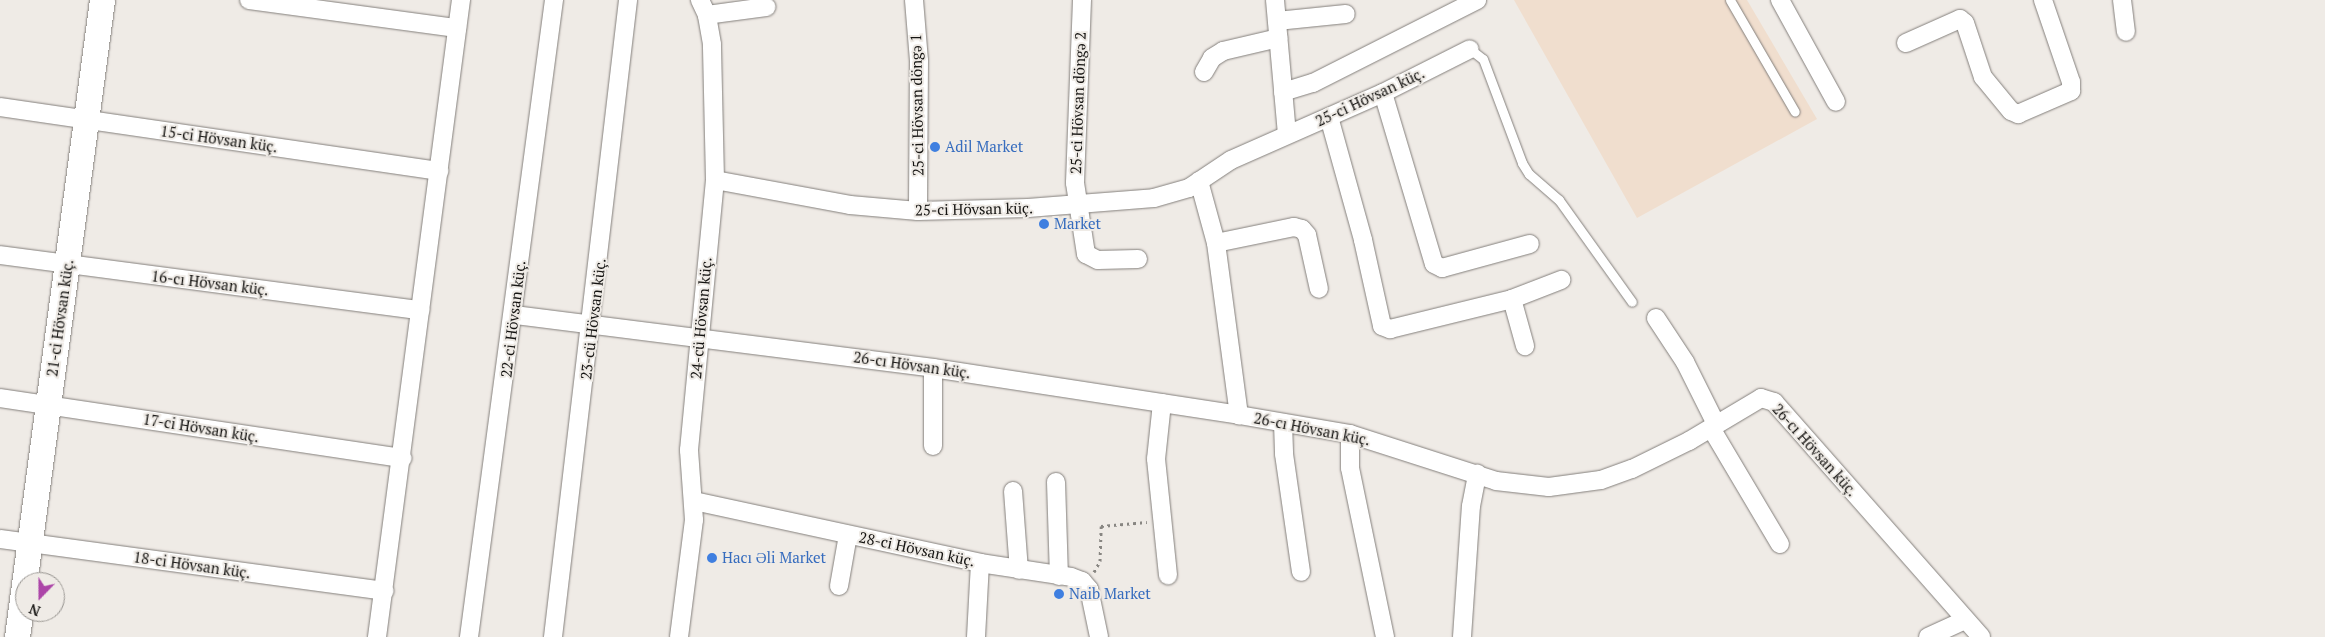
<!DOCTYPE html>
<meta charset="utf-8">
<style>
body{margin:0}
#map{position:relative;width:2325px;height:637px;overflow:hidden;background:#efebe6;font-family:"PT Serif",serif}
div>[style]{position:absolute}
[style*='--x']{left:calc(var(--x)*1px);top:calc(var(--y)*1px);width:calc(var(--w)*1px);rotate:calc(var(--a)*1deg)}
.industrial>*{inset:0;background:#f0dece}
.path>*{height:3px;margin-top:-1.5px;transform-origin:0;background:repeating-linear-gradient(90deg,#888682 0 2.5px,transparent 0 6.5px)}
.roads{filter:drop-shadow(0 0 1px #837f7b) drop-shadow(0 0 1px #837f7b)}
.lane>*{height:9px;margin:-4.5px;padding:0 4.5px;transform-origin:4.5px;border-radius:4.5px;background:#fff}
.street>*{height:18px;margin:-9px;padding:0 9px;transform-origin:9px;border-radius:9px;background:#fff}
.secondary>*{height:25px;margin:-12.5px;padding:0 12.5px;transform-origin:12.5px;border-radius:12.5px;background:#fff}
.dots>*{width:14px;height:14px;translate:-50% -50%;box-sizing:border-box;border:2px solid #efebe6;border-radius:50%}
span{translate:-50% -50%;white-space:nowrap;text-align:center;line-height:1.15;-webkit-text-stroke:4px #efebe6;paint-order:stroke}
.street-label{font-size:15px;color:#151412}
.shop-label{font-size:15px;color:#366cbe}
.left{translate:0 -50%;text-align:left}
.north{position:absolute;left:15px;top:572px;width:50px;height:50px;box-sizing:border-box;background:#efebe6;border:1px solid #989591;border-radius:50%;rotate:202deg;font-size:14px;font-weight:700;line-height:20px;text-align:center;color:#151412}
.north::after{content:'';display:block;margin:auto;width:18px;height:22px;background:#ac45a8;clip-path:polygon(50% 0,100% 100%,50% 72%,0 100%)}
</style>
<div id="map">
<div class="industrial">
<i style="clip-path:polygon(1514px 0,1747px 0,1817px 119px,1637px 218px)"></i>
</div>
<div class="path">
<i style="--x:1094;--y:572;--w:13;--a:-61"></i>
<i style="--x:1100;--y:561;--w:35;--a:-88"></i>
<i style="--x:1101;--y:526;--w:46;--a:-5"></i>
</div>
<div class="roads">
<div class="lane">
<i style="--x:1730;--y:0;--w:129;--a:59.9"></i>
<i style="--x:1470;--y:49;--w:16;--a:38"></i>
<i style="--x:1483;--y:59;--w:111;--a:69.4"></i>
<i style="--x:1522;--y:163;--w:13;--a:58"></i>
<i style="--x:1529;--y:174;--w:40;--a:41"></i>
<i style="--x:1559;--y:200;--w:125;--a:54.4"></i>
</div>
<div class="street">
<i style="--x:249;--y:0;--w:210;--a:7.7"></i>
<i style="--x:914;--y:0;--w:61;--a:85.3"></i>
<i style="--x:919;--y:61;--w:150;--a:90.4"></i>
<i style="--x:1082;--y:0;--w:183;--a:92.2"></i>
<i style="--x:1075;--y:183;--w:72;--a:81.2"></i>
<i style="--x:1086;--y:254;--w:13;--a:27"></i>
<i style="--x:1098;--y:260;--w:40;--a:-1.4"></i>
<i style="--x:1275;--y:0;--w:135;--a:84.9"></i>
<i style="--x:1780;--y:0;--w:116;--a:61.2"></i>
<i style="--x:2122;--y:0;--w:32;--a:83"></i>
<i style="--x:707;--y:15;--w:60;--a:-7.7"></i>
<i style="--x:1277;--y:21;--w:69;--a:-5.8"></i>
<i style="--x:1906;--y:43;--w:59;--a:-24"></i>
<i style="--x:1960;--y:19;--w:6;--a:39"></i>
<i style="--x:1965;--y:23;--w:57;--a:71.6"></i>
<i style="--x:1983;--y:77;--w:44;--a:50.5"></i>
<i style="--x:2011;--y:111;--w:8;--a:23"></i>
<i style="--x:2018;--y:114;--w:58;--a:-23.5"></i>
<i style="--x:2071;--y:91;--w:9;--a:-90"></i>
<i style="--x:2071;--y:82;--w:87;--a:-108.9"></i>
<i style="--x:1204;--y:72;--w:16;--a:-60"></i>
<i style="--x:1212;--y:58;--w:13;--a:-32"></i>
<i style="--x:1223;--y:51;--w:57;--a:-13.3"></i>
<i style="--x:1283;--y:92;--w:31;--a:-17"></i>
<i style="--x:1313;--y:83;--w:184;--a:-26.8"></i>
<i style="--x:1383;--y:93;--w:178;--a:73.4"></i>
<i style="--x:1434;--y:264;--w:9;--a:27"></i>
<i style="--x:1442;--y:268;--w:91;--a:-15.3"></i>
<i style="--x:0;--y:107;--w:444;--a:8.3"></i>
<i style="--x:1329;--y:117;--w:128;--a:74.5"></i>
<i style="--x:1363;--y:240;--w:88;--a:77.5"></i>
<i style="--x:1382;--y:326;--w:9;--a:21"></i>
<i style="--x:1390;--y:329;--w:126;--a:-13.8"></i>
<i style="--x:1512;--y:299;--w:53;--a:-21.2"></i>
<i style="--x:715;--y:180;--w:137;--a:10.5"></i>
<i style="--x:850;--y:205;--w:68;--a:5"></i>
<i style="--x:918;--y:211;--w:110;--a:-1.6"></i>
<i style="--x:1028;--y:208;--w:126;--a:-4.5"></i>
<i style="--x:1154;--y:198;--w:36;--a:-16"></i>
<i style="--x:1189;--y:188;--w:50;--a:-33.7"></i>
<i style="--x:1231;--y:160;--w:166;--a:-23.8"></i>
<i style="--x:1383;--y:93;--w:97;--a:-26.8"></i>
<i style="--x:1199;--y:181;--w:64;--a:74.7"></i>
<i style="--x:1216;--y:243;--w:174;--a:82.4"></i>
<i style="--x:1216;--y:243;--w:80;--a:-11.6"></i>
<i style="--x:1294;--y:227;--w:8;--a:14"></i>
<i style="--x:1302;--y:229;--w:8;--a:50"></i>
<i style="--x:1307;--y:235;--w:55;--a:77.5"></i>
<i style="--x:0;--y:255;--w:424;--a:7.5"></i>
<i style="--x:1512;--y:299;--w:49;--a:74.5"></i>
<i style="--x:515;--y:315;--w:421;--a:7.2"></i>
<i style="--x:933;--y:368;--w:310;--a:8.7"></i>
<i style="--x:1239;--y:415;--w:113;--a:9.7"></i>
<i style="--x:1350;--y:434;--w:153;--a:17.8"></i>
<i style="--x:1496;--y:481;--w:53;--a:6.5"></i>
<i style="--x:1549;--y:487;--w:52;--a:-7.7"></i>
<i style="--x:1601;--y:480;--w:33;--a:-20"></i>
<i style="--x:1632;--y:469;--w:64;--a:-26.2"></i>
<i style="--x:1689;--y:441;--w:84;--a:-30.8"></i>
<i style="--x:1761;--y:398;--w:14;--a:17"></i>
<i style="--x:1774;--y:402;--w:313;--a:48.6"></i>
<i style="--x:1656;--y:318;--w:53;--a:56.6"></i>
<i style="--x:1685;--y:362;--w:69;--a:63.4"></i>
<i style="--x:933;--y:368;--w:78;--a:90"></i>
<i style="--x:0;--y:398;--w:407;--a:8.5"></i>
<i style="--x:1162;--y:403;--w:56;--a:96.1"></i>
<i style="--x:1156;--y:459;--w:117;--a:84.1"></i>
<i style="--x:1283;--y:423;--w:31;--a:88"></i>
<i style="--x:1284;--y:454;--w:119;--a:81.8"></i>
<i style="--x:1711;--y:428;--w:135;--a:59.3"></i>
<i style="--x:1350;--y:434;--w:34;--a:90"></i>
<i style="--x:1350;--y:468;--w:173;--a:78.3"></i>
<i style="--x:1056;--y:482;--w:94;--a:88.2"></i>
<i style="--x:1013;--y:491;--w:79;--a:85.7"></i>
<i style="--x:694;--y:501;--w:293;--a:12.2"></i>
<i style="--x:980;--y:563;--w:92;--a:8.7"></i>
<i style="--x:1071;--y:577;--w:12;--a:20"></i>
<i style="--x:1082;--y:581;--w:11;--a:49"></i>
<i style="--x:1089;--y:589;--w:49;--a:78.2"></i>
<i style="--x:0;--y:539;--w:388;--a:7.7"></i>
<i style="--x:839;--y:586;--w:52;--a:-80"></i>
<i style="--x:377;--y:637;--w:643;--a:-82.49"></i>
<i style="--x:469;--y:637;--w:643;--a:-82.4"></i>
<i style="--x:553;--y:637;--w:641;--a:-83.28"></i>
<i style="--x:679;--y:637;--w:118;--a:-82.7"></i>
<i style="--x:694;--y:520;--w:70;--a:-94.1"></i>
<i style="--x:689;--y:450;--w:271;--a:-84.5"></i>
<i style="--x:715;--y:180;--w:136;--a:-91.3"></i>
<i style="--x:712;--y:44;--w:29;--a:-100"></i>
<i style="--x:707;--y:15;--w:17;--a:-115"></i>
<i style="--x:976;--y:637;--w:74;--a:-86.9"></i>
<i style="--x:1462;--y:637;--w:131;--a:-86.1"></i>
<i style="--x:1471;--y:506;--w:33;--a:-79"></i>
<i style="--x:1928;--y:637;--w:41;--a:-24.7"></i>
</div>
<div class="secondary">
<i style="--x:17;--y:637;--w:643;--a:-82.4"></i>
</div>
</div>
<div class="dots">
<i style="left:935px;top:147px;background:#3f7fe0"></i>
<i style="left:1044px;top:224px;background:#3f7fe0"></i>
<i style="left:712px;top:558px;background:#3f7fe0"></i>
<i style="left:1059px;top:594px;background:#3f7fe0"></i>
</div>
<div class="street-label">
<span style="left:1370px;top:97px;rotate:-25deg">25-ci Hövsan küç.</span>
<span style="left:1078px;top:103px;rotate:-88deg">25-ci Hövsan döngə 2</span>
<span style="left:917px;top:105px;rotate:-91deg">25-ci Hövsan döngə 1</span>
<span style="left:219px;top:139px;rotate:8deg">15-ci Hövsan küç.</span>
<span style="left:974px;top:209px;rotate:-1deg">25-ci Hövsan küç.</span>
<span style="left:210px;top:283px;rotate:7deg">16-cı Hövsan küç.</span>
<span style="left:60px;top:318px;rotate:-82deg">21-ci Hövsan küç.</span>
<span style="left:701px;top:318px;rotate:-85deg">24-cü Hövsan küç.</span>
<span style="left:513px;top:319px;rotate:-83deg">22-ci Hövsan küç.</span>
<span style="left:593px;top:319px;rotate:-83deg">23-cü Hövsan küç.</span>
<span style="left:912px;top:365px;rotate:8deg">26-cı Hövsan küç.</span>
<span style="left:201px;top:428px;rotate:9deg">17-ci Hövsan küç.</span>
<span style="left:1312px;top:429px;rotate:11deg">26-cı Hövsan küç.</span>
<span style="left:1815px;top:450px;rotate:48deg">26-cı Hövsan küç.</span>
<span style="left:917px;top:549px;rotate:12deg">28-ci Hövsan küç.</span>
<span style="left:192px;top:565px;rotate:8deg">18-ci Hövsan küç.</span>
</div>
<div class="shop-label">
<span class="left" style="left:945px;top:147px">Adil Market</span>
<span class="left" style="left:1054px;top:224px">Market</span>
<span class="left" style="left:722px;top:558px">Hacı Əli Market</span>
<span class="left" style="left:1069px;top:594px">Naib Market</span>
</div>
<div class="north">N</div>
</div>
